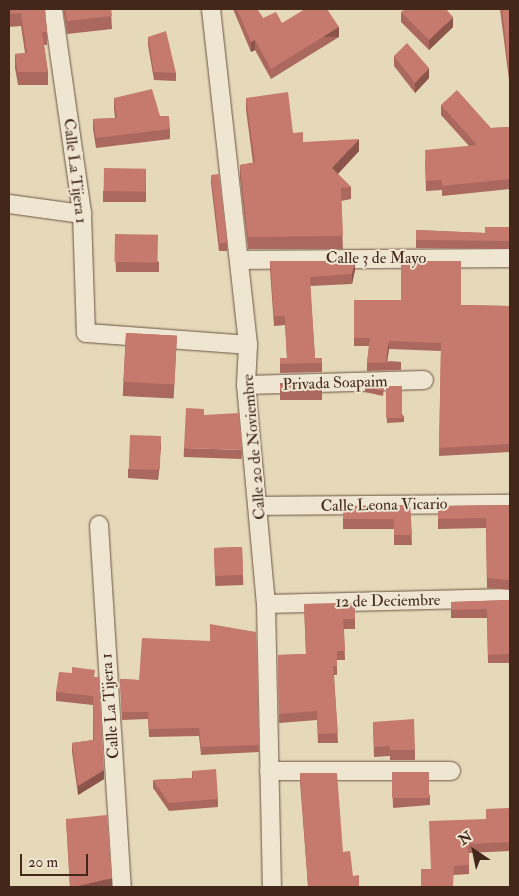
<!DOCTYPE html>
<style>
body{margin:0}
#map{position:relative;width:519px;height:896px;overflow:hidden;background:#e6d9ba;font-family:"IM FELL Double Pica",serif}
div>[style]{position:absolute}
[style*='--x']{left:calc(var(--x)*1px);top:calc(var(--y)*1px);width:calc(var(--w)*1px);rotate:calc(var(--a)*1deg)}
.roads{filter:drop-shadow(0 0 1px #6b5442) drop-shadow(0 0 1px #6b5442)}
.street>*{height:18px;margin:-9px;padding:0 9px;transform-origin:9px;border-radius:9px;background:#efe6d2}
.wall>*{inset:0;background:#aa685e;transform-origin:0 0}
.shaded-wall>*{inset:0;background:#8b554c;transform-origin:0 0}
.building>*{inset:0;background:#c6796d;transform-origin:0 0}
span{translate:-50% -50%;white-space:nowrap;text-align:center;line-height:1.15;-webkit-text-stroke:4px #efe6d2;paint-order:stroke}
.street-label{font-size:16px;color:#42271a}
.frame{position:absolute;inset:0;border:10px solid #42271a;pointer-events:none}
.north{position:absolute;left:449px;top:826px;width:50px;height:50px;-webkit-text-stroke:4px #efe6d2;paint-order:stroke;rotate:326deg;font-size:14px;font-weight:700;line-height:20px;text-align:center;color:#42271a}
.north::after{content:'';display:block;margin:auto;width:18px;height:22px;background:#42271a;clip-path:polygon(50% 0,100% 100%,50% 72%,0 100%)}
.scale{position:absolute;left:20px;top:854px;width:68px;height:22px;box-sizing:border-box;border:2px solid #42271a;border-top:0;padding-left:6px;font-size:15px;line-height:18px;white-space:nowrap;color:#42271a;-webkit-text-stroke:4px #efe6d2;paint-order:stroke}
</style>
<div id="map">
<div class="roads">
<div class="street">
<i style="--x:53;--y:9;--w:207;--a:81.9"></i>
<i style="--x:82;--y:214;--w:119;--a:88.1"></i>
<i style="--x:86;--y:333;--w:162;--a:4.2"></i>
<i style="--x:211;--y:9;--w:338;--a:83.7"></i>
<i style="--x:248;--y:345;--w:40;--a:92.9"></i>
<i style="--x:246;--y:385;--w:220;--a:84.8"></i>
<i style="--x:266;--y:604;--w:283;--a:88.8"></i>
<i style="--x:9;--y:204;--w:74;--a:7.8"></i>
<i style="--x:241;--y:260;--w:269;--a:-0.4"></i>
<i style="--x:246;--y:385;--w:178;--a:-1.6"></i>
<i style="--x:258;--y:506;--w:252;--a:-0.5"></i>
<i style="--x:99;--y:525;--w:363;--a:86.4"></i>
<i style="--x:266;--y:604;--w:244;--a:-1.4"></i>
<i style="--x:269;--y:771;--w:182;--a:0"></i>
</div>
</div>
<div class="wall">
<i style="clip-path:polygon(9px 9px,45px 9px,47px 32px,47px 45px,44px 45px,48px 72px,48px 85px,18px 85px,15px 68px,15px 54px,25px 53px,21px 26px,9px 27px)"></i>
<i style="clip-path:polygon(63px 9px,117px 9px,111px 10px,112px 29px,67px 34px)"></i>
<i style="clip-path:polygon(233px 9px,257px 9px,263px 18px,339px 37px,271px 79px,255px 50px,251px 52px)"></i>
<i style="clip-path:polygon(500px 9px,510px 9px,510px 88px)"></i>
<i style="clip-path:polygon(401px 12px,453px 27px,429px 50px,401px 22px)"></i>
<i style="clip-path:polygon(148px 37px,176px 73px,176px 81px,154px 80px,148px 45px)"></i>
<i style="clip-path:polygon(394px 56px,429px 78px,415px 93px,394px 66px)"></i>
<i style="clip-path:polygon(114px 98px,160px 116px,170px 129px,170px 139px,96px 148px,93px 129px,93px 119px,115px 118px,114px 109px)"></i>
<i style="clip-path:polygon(246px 98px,293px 133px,303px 142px,359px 151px,338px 174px,351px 187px,351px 199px,341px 201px,343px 249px,248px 249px,240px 178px,240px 165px,253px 163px,246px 110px)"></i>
<i style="clip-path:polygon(441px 105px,491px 128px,510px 127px,510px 189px,442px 196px,442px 190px,426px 191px,425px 160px,469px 146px,441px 115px)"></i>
<i style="clip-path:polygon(146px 169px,146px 202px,103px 202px,103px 191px)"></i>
<i style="clip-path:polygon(211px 175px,227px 243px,227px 251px,219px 251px,211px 183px)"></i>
<i style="clip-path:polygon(510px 227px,510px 249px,416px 248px,416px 230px,485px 233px)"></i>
<i style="clip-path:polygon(115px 234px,159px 262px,159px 272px,116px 272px)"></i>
<i style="clip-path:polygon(270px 261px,355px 270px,352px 284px,310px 286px,315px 358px,322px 358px,322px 372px,280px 373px,280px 364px,287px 358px,285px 325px,274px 326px,270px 270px)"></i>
<i style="clip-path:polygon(354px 300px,461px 305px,510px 306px,510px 452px,439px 456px,441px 351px,389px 349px,387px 361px,401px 362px,401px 370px,367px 371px,367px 363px,369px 346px,354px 346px)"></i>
<i style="left:126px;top:333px;width:51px;height:63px;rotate:3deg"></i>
<i style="left:322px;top:383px;width:17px;height:42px;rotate:90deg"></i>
<i style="clip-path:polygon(386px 386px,404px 417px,404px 422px,387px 423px)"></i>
<i style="clip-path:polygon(365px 387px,384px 387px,383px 396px,365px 392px)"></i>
<i style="clip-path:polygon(161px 444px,158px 480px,128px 478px,128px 469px)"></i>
<i style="left:184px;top:448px;width:58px;height:9px;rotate:2deg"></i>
<i style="clip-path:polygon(410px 505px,412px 545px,394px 545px,394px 529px,343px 529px,343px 506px)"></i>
<i style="clip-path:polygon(510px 505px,510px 590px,487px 588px,486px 528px,438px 529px,438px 506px)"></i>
<i style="left:242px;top:547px;width:38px;height:28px;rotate:88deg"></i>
<i style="clip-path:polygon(510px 600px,510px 663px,488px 663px,487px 618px,451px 618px,451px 602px)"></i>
<i style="clip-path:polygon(355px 603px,355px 629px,344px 629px,345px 660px,337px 660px,337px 675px,334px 675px,338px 743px,318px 743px,317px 720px,279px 723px,278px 655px,306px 654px,304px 604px)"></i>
<i style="clip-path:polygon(256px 632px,259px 752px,201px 755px,199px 736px,149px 737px,148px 719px,122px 720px,120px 679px,139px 680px,210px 641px)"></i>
<i style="clip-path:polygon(95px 677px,104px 779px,78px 795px,72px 752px,72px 743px,93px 740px,93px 705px,56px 701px,56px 692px)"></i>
<i style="clip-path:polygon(373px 722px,415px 750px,415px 760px,390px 760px,390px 756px,374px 757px)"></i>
<i style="clip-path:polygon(192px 771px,218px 799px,218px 807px,169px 811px,153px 788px,153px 780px,192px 778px)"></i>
<i style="clip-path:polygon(392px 772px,430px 795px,430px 805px,393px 808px)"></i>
<i style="clip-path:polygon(300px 773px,343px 852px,308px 886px,300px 782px)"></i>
<i style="clip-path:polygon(486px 809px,510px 837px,510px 851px,469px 853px,469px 874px,454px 875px,431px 869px,486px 819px)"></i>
<i style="clip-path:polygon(66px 819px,112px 887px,70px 887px)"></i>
</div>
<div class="shaded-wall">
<i style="clip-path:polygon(453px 17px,453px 27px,429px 50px,429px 40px)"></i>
<i style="left:339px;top:27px;width:10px;height:80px;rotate:90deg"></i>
<i style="clip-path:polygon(255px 40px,255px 50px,251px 52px,251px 42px)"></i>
<i style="clip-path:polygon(429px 68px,429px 78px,415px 93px,415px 83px)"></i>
<i style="clip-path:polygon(359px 139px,359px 151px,332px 180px,332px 168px)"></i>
<i style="clip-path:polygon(355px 261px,355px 270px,352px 284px,352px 274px)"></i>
<i style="clip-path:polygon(389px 341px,389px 349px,387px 362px,386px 362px)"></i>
<i style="clip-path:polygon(161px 436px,161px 444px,158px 480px,158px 472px)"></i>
<i style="clip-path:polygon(104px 770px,104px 779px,78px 795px,78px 786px)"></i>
<i style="clip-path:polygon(112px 878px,112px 887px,74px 887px)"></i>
</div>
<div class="building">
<i style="clip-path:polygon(9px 9px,45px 9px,47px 32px,42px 32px,48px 72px,18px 72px,15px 54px,27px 53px,21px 13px,9px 14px)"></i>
<i style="clip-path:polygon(65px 9px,111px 9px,112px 16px,67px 21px)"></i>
<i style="clip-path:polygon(237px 9px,257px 9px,263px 18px,276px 12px,282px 23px,305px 9px,327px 9px,339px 27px,271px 69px,255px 40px,251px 42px)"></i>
<i style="clip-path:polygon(405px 9px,446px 9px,453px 17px,429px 40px,401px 12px)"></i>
<i style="clip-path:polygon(502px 9px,510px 9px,510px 77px)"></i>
<i style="clip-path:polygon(166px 31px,176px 73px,154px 72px,148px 37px)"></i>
<i style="clip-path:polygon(407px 43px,429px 68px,415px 83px,394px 56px)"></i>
<i style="clip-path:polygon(152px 89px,160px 116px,169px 116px,170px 129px,96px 138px,93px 119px,117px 118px,114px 98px)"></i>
<i style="clip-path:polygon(457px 90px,491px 128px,510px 127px,510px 179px,442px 186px,442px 180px,426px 181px,425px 150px,477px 145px,441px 105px)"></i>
<i style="clip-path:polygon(288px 92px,293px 133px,303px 132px,303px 142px,359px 139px,332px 168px,351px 187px,341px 188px,343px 236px,248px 237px,240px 165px,255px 162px,246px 98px)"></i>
<i style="left:104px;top:168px;width:42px;height:23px;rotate:1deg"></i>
<i style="left:219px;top:174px;width:69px;height:8px;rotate:83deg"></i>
<i style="clip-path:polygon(485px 227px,510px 227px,510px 241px,416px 240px,416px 230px,485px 233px)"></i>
<i style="left:115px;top:234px;width:43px;height:28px;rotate:1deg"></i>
<i style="clip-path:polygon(270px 261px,355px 261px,352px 274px,310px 277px,315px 358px,322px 358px,322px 363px,280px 364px,280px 358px,287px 358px,285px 316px,274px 316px)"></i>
<i style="clip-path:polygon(401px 261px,461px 261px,461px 305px,510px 306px,510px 444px,439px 448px,441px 343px,389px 341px,386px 361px,401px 362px,367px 363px,370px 338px,354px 338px,354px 300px,401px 300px)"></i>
<i style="left:126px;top:333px;width:51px;height:49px;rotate:3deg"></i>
<i style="clip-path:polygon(322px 383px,322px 390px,280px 390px,280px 385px)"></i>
<i style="left:386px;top:386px;width:16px;height:32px"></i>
<i style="clip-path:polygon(365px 387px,384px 387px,383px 391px)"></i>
<i style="clip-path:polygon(186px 408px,204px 409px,204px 415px,239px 413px,242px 450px,184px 448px)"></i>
<i style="left:130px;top:435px;width:31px;height:34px;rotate:2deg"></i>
<i style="clip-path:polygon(410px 505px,412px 535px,394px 535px,394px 519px,343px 519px,343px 506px)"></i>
<i style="clip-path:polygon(510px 505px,510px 580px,487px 578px,486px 518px,438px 519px,438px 506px)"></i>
<i style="left:242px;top:547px;width:28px;height:28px;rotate:88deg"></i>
<i style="clip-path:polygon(510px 600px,510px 654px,488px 655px,487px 609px,451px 610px,451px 602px)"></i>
<i style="clip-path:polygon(355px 603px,355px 619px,343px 619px,345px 651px,337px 651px,337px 666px,333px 666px,338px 733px,318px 734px,317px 711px,279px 714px,278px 655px,306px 654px,304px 604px)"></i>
<i style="clip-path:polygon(210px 624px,256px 632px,259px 745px,201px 747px,199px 728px,149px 729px,148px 712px,122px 712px,120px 679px,139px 680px,142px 638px,210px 641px)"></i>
<i style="clip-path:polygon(72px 667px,95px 670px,94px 677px,99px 677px,104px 770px,78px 786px,72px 743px,94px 740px,93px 696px,56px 692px,59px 672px,72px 673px)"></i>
<i style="clip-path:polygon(414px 719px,415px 750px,390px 750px,390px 746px,374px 747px,373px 722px)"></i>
<i style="clip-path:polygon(216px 769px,218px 799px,169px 803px,153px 780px,193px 778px,192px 771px)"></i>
<i style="left:392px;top:772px;width:37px;height:26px"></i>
<i style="clip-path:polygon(300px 773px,337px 773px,343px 852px,350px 851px,353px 876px,359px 875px,359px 887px,299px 887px,308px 886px)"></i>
<i style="clip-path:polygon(509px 808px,510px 842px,468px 844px,469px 865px,454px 866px,453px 887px,421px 887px,421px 869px,431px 869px,429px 821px,486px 819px,486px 809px)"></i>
<i style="clip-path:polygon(107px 815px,112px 878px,74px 887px,70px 887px,66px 819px)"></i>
</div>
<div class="street-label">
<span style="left:75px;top:171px;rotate:83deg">Calle La Tijera 1</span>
<span style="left:376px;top:258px">Calle 3 de Mayo</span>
<span style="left:335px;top:383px;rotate:-2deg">Privada Soapaim</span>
<span style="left:254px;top:447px;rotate:-95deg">Calle 20 de Noviembre</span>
<span style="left:384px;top:505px;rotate:-1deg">Calle Leona Vicario</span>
<span style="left:388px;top:601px;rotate:-1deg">12 de Deciembre</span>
<span style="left:110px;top:706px;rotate:-94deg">Calle La Tijera 1</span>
</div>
<div class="frame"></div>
<div class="north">N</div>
<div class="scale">20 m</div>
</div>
